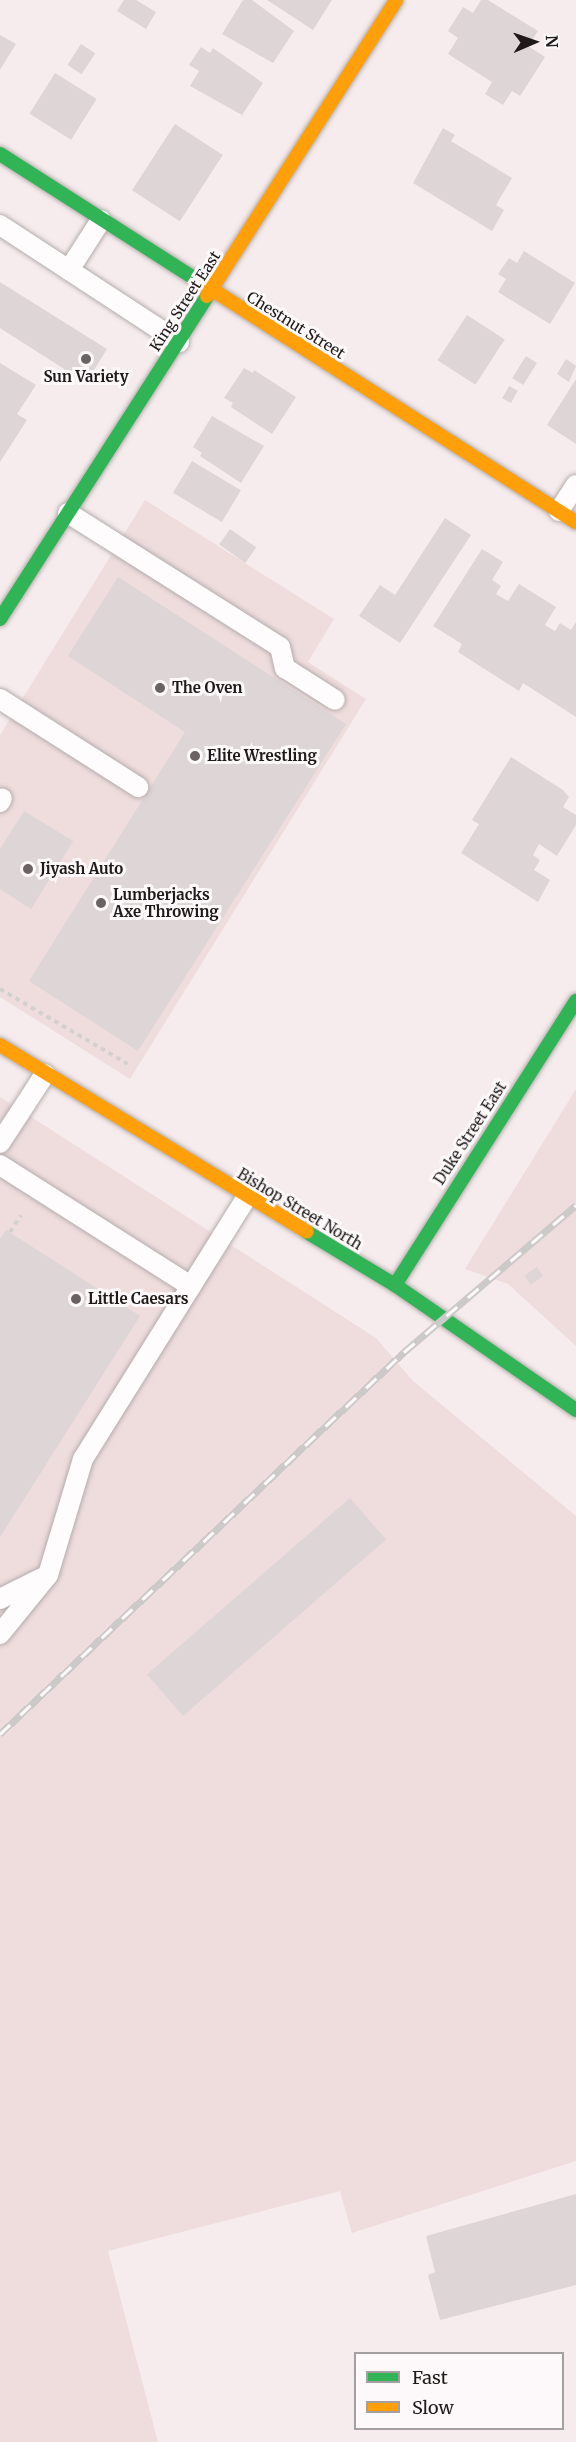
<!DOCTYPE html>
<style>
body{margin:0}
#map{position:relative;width:576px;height:2442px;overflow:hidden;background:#f7eced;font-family:Merriweather,serif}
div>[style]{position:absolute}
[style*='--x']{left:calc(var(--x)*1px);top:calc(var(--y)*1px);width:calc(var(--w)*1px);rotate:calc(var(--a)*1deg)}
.built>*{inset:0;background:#efdcdd}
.building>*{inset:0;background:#ddd5d6;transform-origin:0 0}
.path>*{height:4px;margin-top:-2px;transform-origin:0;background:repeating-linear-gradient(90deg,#d3d0d0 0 4.5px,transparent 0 9px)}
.roads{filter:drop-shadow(0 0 2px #b4adad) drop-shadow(0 0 2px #b4adad)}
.lane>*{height:20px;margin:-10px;padding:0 10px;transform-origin:10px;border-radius:10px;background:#fefcfc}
.fast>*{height:14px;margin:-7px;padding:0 7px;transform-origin:7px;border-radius:7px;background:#30b455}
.slow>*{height:14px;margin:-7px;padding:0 7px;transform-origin:7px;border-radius:7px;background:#ff9f0a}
.rail>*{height:7px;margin-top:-3.5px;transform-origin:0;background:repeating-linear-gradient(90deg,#fdf9fa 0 14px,#ccc9c9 0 28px);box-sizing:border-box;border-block:2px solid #ccc9c9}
.dots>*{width:16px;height:16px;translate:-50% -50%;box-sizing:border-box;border:3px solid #fdf9fa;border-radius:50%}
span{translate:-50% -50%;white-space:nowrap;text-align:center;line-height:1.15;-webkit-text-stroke:6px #fdf9fa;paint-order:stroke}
.street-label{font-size:15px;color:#1f1919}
.poi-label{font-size:15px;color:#1f1919;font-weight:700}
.left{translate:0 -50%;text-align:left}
.legend{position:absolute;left:354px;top:2352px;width:210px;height:78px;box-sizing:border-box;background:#fdf9fa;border:2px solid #a49fa0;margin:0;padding:8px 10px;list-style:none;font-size:18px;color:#1f1919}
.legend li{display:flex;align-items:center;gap:12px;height:30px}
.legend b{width:30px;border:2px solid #a49fa0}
.north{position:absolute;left:504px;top:12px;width:60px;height:60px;-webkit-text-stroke:4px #fdf9fa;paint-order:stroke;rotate:88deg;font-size:16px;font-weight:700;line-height:24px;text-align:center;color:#1f1919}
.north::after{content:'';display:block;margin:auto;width:21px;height:27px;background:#1f1919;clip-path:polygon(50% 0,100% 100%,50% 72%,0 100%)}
</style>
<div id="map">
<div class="built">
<i style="clip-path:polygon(145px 500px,334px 619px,308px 662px,366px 699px,130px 1079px,0 997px,0 735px)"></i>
<i style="clip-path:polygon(576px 1089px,576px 1346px,508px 1284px,465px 1269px)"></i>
<i style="clip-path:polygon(0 1097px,376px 1338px,413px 1381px,576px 1516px,576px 2161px,352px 2233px,340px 2191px,108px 2251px,158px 2442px,0 2442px)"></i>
</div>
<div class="building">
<i style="clip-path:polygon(124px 0,136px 0,156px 12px,146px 29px,117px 11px)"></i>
<i style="clip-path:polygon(243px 0,252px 0,294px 31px,273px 63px,222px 34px)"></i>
<i style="clip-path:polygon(267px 0,332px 0,313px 30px)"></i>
<i style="clip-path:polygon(481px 0,488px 0,538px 31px,528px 46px,545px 57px,520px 96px,512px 91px,503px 105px,485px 94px,492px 82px,448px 54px,458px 38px,448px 31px,463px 7px,473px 13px)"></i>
<i style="clip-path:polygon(0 35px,16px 44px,0 70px)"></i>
<i style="left:81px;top:44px;width:17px;height:25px;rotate:33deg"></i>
<i style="clip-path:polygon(201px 47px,210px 53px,213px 48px,263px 83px,242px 115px,190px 86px,199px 71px,189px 65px)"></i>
<i style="left:55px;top:73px;width:49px;height:48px;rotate:32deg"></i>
<i style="left:175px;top:124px;width:57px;height:79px;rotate:33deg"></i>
<i style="clip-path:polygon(443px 128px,455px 135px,451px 141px,512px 178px,496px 205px,504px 210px,492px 231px,413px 183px)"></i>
<i style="clip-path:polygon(524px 251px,575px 283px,550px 324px,498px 292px,506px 279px,498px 274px,509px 258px,517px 263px)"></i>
<i style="clip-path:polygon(0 282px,107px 349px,86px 383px,0 328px)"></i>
<i style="left:467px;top:315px;width:45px;height:54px;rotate:33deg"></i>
<i style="left:526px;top:356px;width:13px;height:26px;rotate:32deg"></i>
<i style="clip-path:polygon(566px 359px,576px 366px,569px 382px,557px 374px)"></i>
<i style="clip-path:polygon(0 363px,36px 385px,17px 414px,27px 420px,0 462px)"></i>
<i style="clip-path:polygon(244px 368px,253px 373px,254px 370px,296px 397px,272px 434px,231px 407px,233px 403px,224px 398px)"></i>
<i style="clip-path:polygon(576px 379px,576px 444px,547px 425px)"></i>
<i style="left:509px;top:386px;width:10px;height:14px;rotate:29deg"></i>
<i style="clip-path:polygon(212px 416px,264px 446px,241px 483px,200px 456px,202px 453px,193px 447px)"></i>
<i style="left:192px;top:461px;width:57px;height:37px;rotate:31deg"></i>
<i style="clip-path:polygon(445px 518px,471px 535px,400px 643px,359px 616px,380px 585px,395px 595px)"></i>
<i style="left:230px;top:529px;width:32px;height:19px;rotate:35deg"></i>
<i style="clip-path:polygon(482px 549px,503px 562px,492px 580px,501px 586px,496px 594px,508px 601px,519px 584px,556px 607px,545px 625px,555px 631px,560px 623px,571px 630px,576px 622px,576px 717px,523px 683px,519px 691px,458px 652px,462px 644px,433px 626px)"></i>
<i style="clip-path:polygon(118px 577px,346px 724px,138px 1051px,29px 981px,185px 732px,68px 656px)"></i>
<i style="clip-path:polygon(511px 757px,563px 790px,569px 797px,563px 807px,576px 815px,576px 825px,557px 856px,539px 844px,533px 855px,540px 860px,534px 870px,550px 880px,538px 902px,461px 853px,479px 824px,472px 820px)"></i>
<i style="clip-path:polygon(24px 811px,73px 841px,31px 909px,0 889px,0 849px)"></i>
<i style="clip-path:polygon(6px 1230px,140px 1316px,0 1537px,0 1239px)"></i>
<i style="left:537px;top:1267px;width:11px;height:15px;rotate:56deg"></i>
<i style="left:350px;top:1498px;width:55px;height:269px;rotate:49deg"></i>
<i style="clip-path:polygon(576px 2194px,576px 2285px,440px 2320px,428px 2275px,435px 2272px,426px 2236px)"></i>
</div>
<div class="path">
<i style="--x:0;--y:989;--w:148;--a:30.4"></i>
<i style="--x:10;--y:1232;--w:20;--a:-57"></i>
</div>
<div class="roads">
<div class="lane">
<i style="--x:0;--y:225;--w:214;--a:33.2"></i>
<i style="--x:69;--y:270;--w:59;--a:-57.4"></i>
<i style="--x:559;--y:511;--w:31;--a:-57"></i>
<i style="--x:68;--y:513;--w:251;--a:32.3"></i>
<i style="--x:280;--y:647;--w:22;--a:77"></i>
<i style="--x:285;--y:668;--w:59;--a:32.6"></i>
<i style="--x:0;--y:699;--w:164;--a:32.5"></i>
<i style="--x:0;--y:802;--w:4;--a:-63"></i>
<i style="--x:0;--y:1143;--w:82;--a:-56.9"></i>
<i style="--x:0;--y:1165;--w:226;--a:32.4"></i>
<i style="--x:0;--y:1599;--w:47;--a:-26.6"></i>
<i style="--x:0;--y:1634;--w:76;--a:-50.9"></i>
<i style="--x:48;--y:1575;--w:121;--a:-73.2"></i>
<i style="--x:83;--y:1459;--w:309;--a:-58"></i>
</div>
<div class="fast">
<i style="--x:0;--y:154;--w:240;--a:32.6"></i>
<i style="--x:0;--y:619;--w:384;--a:-57.3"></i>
<i style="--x:307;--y:1232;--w:103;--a:31.1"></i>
<i style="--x:395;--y:1285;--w:220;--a:34.6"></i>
<i style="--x:395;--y:1285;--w:337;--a:-57.5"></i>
</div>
<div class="slow">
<i style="--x:202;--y:283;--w:444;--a:32.6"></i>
<i style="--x:207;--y:296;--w:351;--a:-57.4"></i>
<i style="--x:0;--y:1045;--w:359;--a:31.3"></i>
</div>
</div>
<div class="rail">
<i style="--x:0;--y:1734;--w:556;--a:-43.4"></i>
<i style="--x:404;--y:1352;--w:226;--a:-40.5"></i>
</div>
<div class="dots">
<i style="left:86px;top:359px;background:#6b6363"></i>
<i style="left:160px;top:688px;background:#6b6363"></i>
<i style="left:195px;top:756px;background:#6b6363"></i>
<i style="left:28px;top:869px;background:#6b6363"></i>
<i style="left:101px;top:903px;background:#6b6363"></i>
<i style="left:76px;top:1299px;background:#6b6363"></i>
</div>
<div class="street-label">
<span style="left:185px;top:301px;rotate:-57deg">King Street East</span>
<span style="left:296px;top:325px;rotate:32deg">Chestnut Street</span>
<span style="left:470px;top:1133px;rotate:-57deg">Duke Street East</span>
<span style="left:300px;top:1209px;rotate:31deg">Bishop Street North</span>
</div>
<div class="poi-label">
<span style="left:86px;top:377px">Sun Variety</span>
<span class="left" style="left:172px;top:688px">The Oven</span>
<span class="left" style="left:207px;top:756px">Elite Wrestling</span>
<span class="left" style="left:40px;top:869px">Jiyash Auto</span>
<span class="left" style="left:113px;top:903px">Lumberjacks<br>Axe Throwing</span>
<span class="left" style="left:88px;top:1299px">Little Caesars</span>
</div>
<ul class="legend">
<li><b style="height:8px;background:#30b455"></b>Fast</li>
<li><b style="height:8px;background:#ff9f0a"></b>Slow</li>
</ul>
<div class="north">N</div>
</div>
